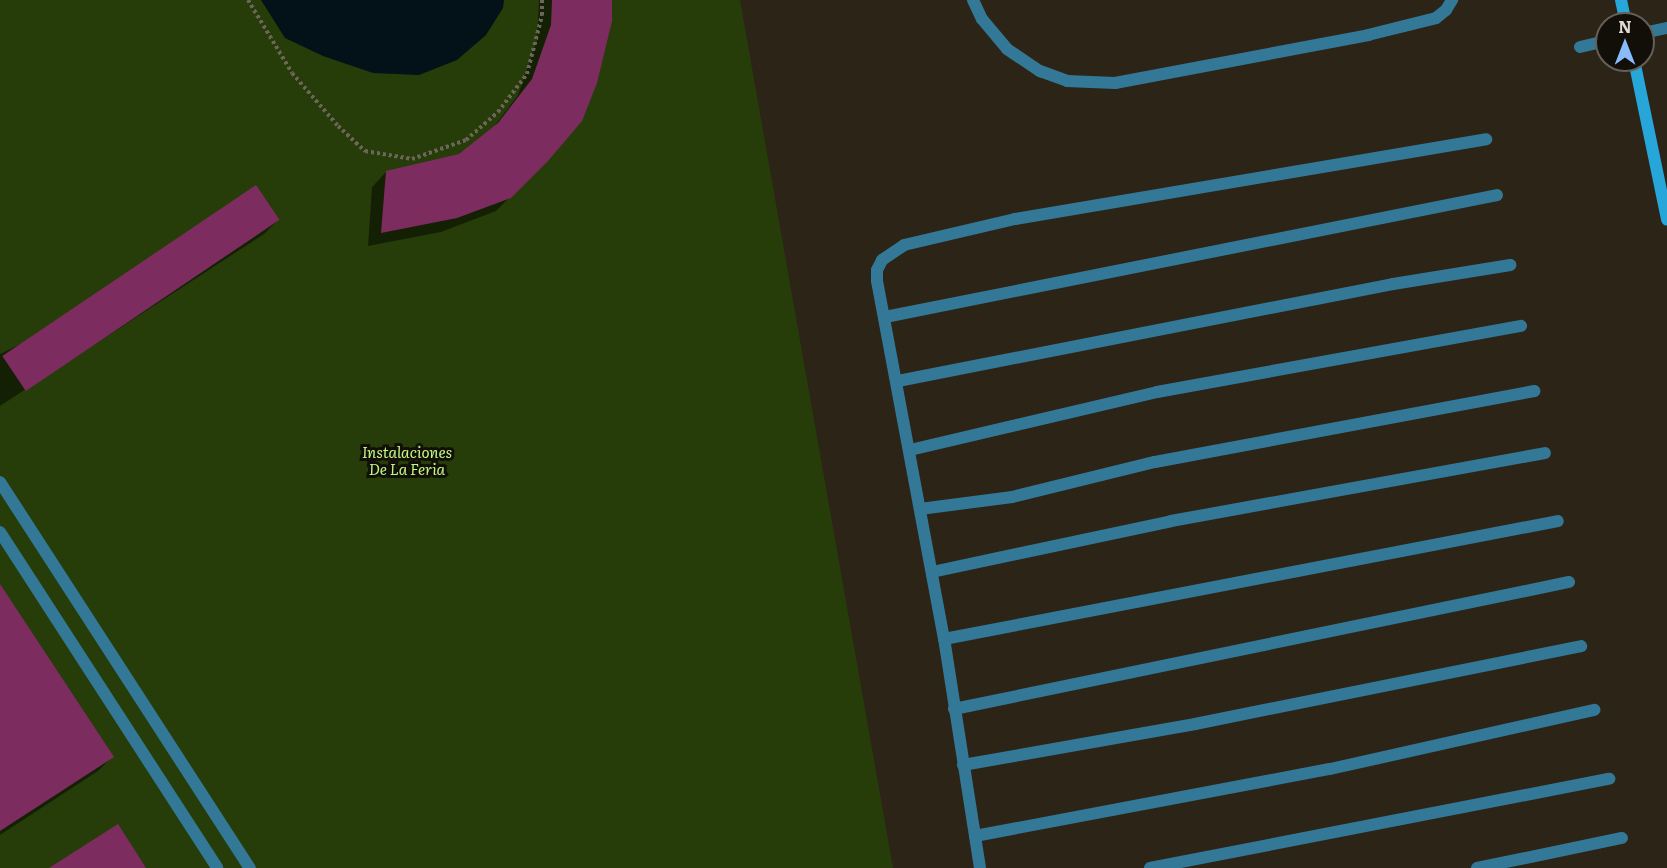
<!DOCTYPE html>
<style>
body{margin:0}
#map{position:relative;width:1667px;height:868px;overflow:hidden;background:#2c2417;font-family:Literata,serif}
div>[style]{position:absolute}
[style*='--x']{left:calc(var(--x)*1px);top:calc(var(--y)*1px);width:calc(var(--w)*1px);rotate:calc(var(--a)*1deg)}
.green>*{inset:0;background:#273d09}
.water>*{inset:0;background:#031118}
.shadow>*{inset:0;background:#0007}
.building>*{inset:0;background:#7d2c60;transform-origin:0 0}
.path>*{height:4px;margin-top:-2px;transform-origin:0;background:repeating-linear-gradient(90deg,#6c655a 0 3px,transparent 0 6px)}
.lane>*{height:12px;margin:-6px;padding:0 6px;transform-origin:6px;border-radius:6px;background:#337897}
.street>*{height:12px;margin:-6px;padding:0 6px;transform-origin:6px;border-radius:6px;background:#337897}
.secondary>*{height:12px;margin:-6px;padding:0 6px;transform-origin:6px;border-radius:6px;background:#27a6d9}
span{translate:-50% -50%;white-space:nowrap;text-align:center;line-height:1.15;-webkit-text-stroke:6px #120e08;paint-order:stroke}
.park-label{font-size:15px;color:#c1f984;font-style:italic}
.north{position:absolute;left:1595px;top:12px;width:60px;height:60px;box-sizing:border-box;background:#120e08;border:2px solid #646059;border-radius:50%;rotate:0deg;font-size:16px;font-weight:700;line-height:24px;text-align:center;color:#e0dbd2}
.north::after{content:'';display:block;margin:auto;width:21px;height:27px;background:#88bbfc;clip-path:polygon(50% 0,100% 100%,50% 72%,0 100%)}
</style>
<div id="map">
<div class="green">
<i style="clip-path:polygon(0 0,740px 0,893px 868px,0 868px)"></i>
</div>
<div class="water">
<i style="clip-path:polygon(261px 0,504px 0,503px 8px,486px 35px,457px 60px,419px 75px,373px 73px,323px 56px,285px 38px)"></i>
</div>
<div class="shadow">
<i style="clip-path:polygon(539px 0,611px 0,546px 161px,496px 211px,441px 232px,368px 246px,372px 187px,386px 172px,459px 155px,491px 131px,518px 95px,537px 40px)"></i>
<i style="clip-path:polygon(278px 220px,264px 234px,0 406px,0 354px)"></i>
<i style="clip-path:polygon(0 587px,112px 757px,98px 771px,0 835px)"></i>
</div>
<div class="building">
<i style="clip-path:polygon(552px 0,612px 0,612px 21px,597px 83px,582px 121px,547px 162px,511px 198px,457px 218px,381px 233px,386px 171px,459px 154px,498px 123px,532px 79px,551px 25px)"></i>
<i style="left:256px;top:185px;width:42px;height:306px;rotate:56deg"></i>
<i style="clip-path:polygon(0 584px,114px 757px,0 831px)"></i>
<i style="clip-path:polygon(118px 824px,146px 868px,49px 868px)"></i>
</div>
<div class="path">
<i style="--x:248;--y:0;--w:85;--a:58.9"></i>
<i style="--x:292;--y:73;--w:70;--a:49"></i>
<i style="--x:338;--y:126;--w:37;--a:43"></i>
<i style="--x:365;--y:151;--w:48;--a:9.7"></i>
<i style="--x:412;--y:159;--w:57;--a:-19.4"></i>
<i style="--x:466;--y:140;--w:43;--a:-41.2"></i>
<i style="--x:498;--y:112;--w:48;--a:-52.7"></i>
<i style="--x:527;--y:74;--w:61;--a:-75.7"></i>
<i style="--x:542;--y:15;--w:15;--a:-90"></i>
</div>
<div class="lane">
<i style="--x:973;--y:0;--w:21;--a:65"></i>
<i style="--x:982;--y:19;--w:39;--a:50"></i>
<i style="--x:1007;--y:49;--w:40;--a:34"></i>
<i style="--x:1040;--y:71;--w:29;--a:20"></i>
<i style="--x:1067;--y:81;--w:48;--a:2.4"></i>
<i style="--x:1115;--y:83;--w:258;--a:-10.7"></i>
<i style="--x:1368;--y:35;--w:70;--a:-14"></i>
<i style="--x:1436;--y:18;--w:13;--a:-39"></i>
<i style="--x:1446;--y:10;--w:12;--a:-59"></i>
<i style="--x:1643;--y:33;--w:25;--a:-12"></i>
<i style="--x:1580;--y:47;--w:28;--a:-13"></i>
<i style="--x:885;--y:317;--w:624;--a:-11.27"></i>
<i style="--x:898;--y:381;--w:504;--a:-11.09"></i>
<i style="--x:1393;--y:284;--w:119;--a:-9.2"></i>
<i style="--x:910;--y:450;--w:254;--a:-13.2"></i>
<i style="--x:1157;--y:392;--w:370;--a:-10.3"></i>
<i style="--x:920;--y:509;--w:93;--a:-7.4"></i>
<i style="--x:1012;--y:497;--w:147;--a:-13.8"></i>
<i style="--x:1155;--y:462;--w:386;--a:-10.6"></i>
<i style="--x:932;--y:572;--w:244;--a:-12"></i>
<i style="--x:1171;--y:521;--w:380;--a:-10.3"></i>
<i style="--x:944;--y:639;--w:625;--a:-10.88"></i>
<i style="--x:954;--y:709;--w:628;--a:-11.67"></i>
<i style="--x:963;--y:765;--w:236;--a:-10"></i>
<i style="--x:1195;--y:724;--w:394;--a:-11.4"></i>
<i style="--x:975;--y:836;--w:361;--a:-10.7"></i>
<i style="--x:1330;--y:769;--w:271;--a:-12.6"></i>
<i style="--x:980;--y:868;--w:232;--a:-98.9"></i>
<i style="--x:944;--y:639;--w:364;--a:-100.6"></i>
<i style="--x:877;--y:281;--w:11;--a:-90"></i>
<i style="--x:877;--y:270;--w:11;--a:-63"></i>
<i style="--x:882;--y:260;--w:27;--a:-34"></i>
<i style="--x:904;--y:245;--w:114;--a:-13.2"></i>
<i style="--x:1015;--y:219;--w:478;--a:-9.6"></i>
<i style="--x:1150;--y:868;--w:468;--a:-11"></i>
<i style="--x:1477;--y:868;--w:148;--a:-11.7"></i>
</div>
<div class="street">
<i style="--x:0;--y:482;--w:460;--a:57.1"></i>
<i style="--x:0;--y:532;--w:400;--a:57.1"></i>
</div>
<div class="secondary">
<i style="--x:1621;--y:0;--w:25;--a:78"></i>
<i style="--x:1634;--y:60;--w:163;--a:78.3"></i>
</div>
<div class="park-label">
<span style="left:407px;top:460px">Instalaciones<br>De La Feria</span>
</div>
<div class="north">N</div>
</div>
